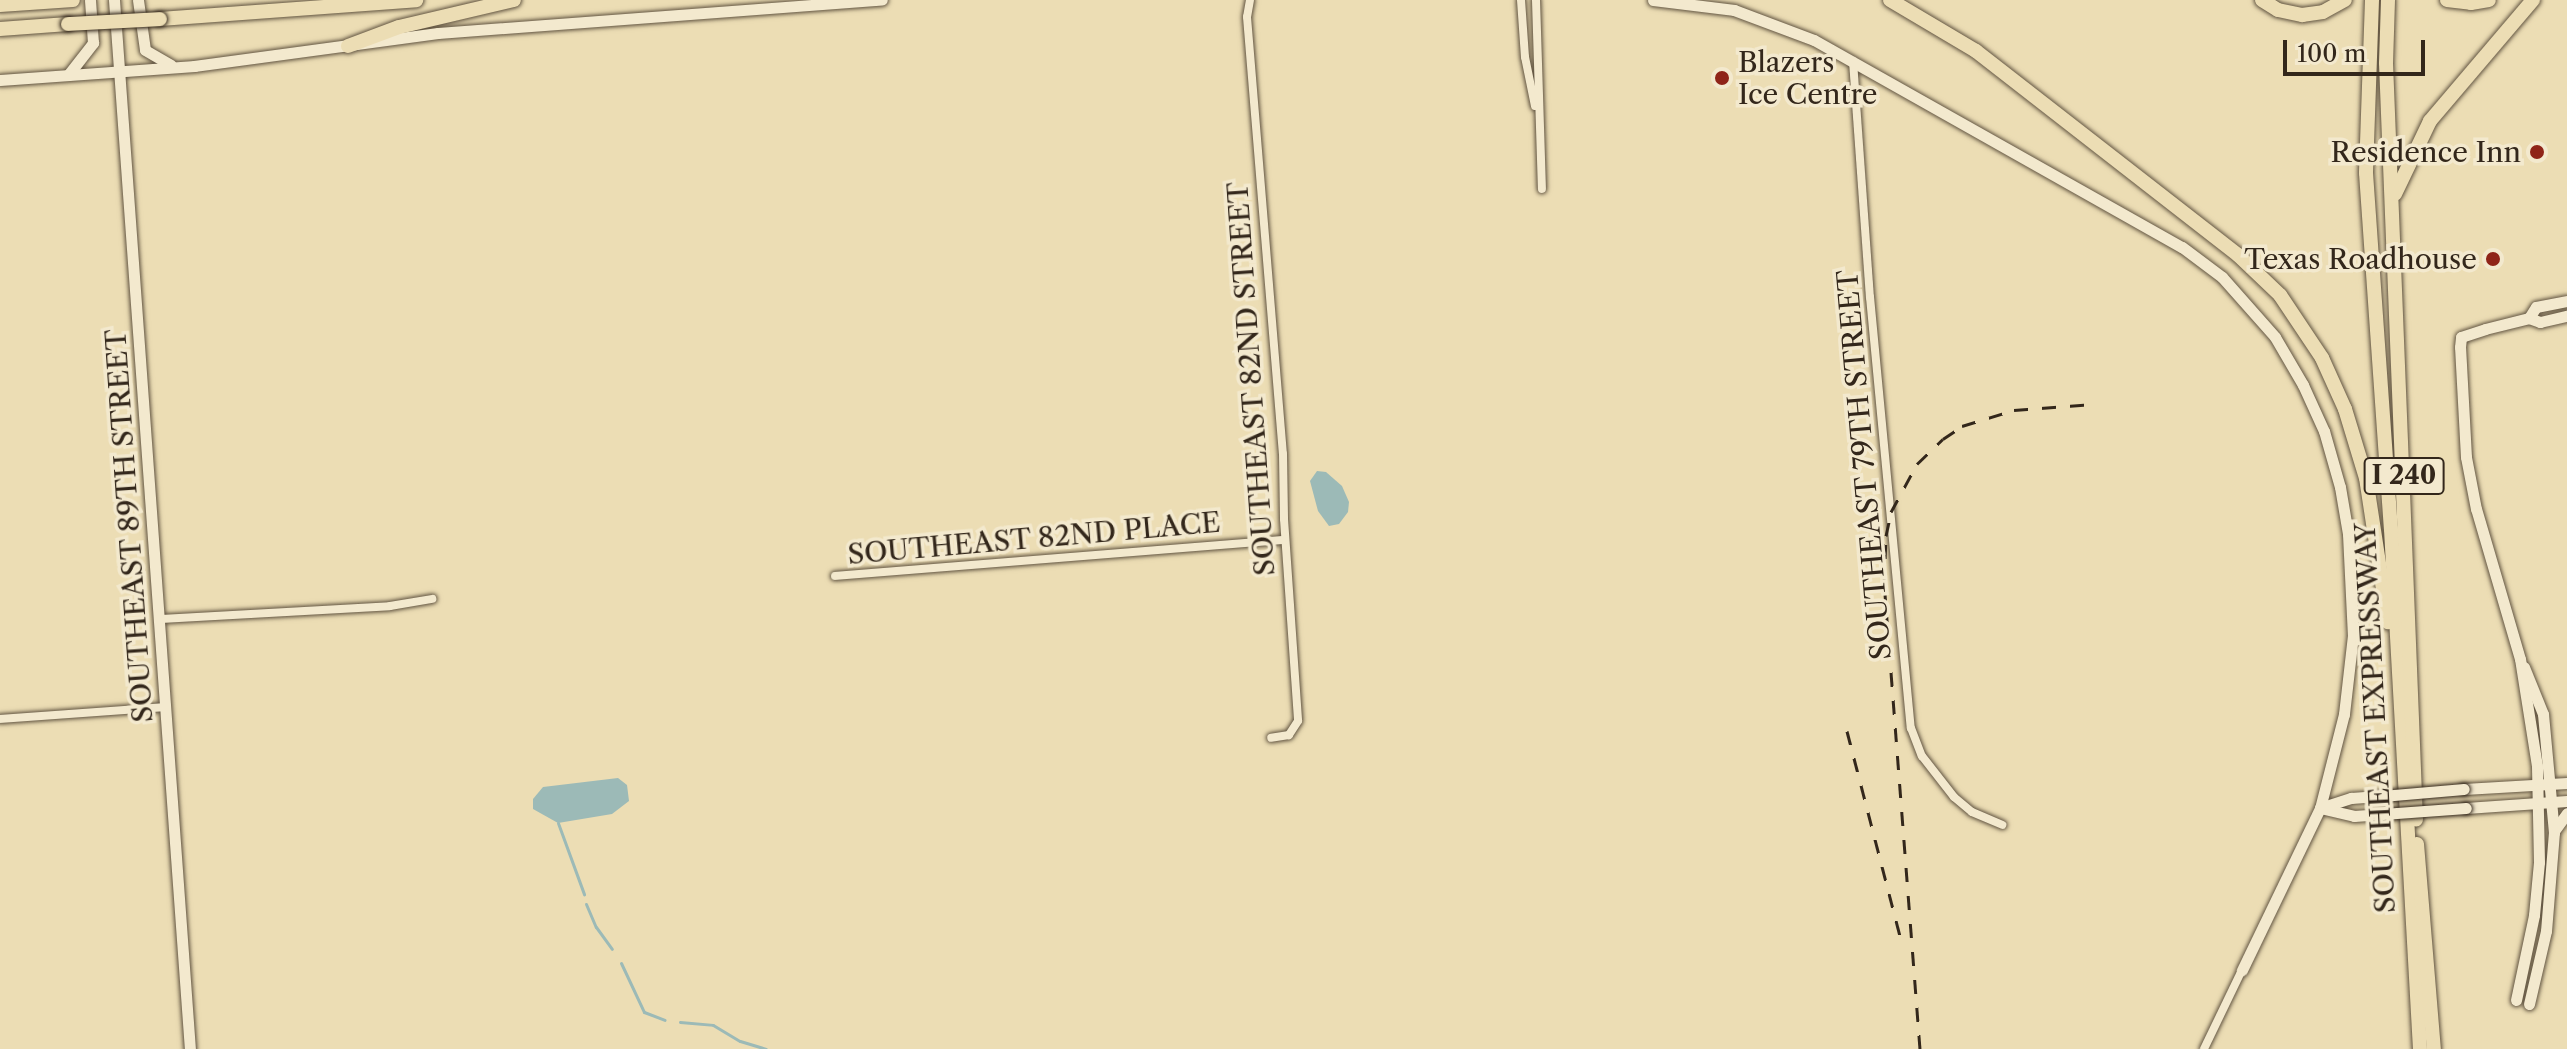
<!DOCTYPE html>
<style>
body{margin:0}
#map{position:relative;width:2567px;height:1049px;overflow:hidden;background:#ecddb4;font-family:"Libre Caslon Text",serif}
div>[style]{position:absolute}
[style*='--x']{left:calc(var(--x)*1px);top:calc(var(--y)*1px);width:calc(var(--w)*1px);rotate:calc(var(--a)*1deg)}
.water>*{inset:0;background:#9cbab7}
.stream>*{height:3px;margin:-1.5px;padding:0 1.5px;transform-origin:1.5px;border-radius:1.5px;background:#9cbab7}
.roads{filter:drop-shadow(0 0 2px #615441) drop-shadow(0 0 2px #615441)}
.street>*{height:8px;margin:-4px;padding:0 4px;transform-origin:4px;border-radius:4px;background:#f3e9ce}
.secondary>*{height:11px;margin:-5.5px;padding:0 5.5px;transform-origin:5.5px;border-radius:5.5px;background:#f3e9ce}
.highway>*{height:14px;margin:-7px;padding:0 7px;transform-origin:7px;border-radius:7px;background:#ecddb4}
.rail>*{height:3px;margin-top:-1.5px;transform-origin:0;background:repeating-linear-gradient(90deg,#33271b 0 14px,transparent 0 28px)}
.bridges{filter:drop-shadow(0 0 2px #33271b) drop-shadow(0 0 2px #33271b)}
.secondary-bridge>*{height:11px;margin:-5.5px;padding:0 5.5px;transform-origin:5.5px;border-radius:5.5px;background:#f3e9ce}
.highway-bridge>*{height:14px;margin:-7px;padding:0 7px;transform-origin:7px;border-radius:7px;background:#ecddb4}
.dots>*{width:22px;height:22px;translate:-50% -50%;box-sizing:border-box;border:4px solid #f3e9ce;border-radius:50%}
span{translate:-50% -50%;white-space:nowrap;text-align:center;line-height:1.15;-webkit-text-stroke:7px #f3e9ce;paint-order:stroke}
.shield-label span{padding:2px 6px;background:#f3e9ce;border:2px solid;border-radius:6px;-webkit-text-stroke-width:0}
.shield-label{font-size:26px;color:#33271b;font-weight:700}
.poi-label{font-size:28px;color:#33271b}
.left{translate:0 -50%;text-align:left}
.right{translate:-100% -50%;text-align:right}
.street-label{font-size:28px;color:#33271b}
.scale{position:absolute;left:2283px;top:40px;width:142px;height:36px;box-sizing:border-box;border:4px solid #33271b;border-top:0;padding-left:10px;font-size:24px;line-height:28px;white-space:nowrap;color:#33271b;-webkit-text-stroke:6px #f3e9ce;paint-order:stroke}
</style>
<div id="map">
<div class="water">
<i style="clip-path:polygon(1317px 471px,1326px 472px,1342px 486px,1349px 502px,1348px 512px,1339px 524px,1329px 526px,1318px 511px,1310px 481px)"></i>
<i style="clip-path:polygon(618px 778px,627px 785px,629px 801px,612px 814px,558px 823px,533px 809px,533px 799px,543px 787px)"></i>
</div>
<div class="stream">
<i style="--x:558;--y:823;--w:76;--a:69.9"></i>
<i style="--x:586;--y:904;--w:25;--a:67"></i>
<i style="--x:596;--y:927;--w:27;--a:54"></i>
<i style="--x:621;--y:963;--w:54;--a:64.9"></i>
<i style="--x:644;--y:1012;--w:22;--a:21"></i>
<i style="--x:680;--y:1022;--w:33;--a:5"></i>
<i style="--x:713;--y:1025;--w:31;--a:31"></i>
<i style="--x:740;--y:1041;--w:27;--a:17"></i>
</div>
<div class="roads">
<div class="street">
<i style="--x:1250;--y:0;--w:17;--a:100"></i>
<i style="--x:1247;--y:17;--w:438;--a:85.3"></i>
<i style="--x:1283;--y:454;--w:65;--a:89.1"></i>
<i style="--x:1284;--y:519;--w:202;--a:86"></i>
<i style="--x:1298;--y:721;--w:17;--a:123"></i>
<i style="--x:1289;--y:735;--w:18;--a:171"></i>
<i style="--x:1521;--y:0;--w:57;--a:86"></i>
<i style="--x:1525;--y:57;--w:50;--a:78.5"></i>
<i style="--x:1536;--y:0;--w:189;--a:88.2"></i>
<i style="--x:1853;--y:61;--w:237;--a:85.9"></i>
<i style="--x:1870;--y:297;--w:433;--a:84.6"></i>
<i style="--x:1911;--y:728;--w:30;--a:69"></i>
<i style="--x:1922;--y:756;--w:52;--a:52"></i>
<i style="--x:1954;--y:797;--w:23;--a:40"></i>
<i style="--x:1972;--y:812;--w:33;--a:23"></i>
<i style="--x:835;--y:576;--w:451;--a:-4.6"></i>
<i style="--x:161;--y:619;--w:229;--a:-3.2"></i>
<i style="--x:390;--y:606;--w:43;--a:-9.5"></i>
<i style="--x:0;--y:719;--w:166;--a:-4.1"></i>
<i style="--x:2204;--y:1049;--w:88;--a:-64.3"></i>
</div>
<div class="secondary">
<i style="--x:114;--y:0;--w:1052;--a:85.86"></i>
<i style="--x:138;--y:0;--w:50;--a:82"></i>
<i style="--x:145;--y:50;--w:30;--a:30"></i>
<i style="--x:1653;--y:0;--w:82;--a:7"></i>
<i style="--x:1734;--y:10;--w:85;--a:20.6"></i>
<i style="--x:1814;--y:40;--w:422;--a:29.4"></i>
<i style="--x:2182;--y:247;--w:50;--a:36.9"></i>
<i style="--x:2222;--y:277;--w:80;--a:48.5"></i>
<i style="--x:2275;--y:337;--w:56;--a:59.7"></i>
<i style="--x:2303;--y:385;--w:51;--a:65.5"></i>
<i style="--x:2324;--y:431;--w:58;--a:74.1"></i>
<i style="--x:2340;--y:487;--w:48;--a:80.3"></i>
<i style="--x:2348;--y:534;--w:101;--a:87.2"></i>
<i style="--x:2353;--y:635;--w:80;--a:96.5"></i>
<i style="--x:2344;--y:714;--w:97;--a:104.3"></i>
<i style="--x:2320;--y:808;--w:180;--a:115.7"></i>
<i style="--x:68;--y:75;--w:41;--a:-52"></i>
<i style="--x:93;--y:43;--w:43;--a:-94"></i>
<i style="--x:0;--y:80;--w:195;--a:-4.1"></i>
<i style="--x:194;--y:66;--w:246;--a:-7.7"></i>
<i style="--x:438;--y:33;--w:445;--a:-4.3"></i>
<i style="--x:2529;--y:318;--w:13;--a:-58"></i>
<i style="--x:2536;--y:307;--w:32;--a:-11"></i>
<i style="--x:2524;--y:667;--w:51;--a:68"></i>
<i style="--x:2543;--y:714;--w:119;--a:84.7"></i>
<i style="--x:2554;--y:832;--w:99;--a:94.6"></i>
<i style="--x:2546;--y:931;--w:75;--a:103.1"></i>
<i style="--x:2464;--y:789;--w:103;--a:-3.3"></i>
<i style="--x:2320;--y:808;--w:35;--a:13"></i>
<i style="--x:2354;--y:816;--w:29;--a:-4"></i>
<i style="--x:2320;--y:808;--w:33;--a:-18"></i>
<i style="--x:2351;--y:798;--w:31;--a:-4"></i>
<i style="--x:2466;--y:808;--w:101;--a:-4"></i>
<i style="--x:2554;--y:831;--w:22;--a:-54"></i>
<i style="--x:2516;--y:1000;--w:87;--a:-78"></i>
<i style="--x:2534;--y:915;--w:53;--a:-84.6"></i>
<i style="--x:2539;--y:862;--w:96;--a:-91.2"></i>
<i style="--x:2537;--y:766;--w:108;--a:-99"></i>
<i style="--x:2520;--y:659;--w:156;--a:-106.3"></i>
<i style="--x:2476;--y:509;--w:53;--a:-100.9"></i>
<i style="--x:2466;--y:457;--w:110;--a:-93.1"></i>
<i style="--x:2460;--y:347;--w:10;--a:-84"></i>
<i style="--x:2461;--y:337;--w:25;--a:-18"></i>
<i style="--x:2485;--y:329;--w:45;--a:-14"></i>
<i style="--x:2529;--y:318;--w:12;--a:20"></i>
<i style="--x:2540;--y:322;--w:28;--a:-13"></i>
</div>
<div class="highway">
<i style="--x:1890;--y:0;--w:100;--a:30.7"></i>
<i style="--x:1976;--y:51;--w:332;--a:37.9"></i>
<i style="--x:2238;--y:255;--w:58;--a:43.6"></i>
<i style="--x:2280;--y:295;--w:76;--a:56.3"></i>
<i style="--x:2322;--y:358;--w:56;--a:65.7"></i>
<i style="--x:2345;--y:409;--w:72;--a:73.1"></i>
<i style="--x:2366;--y:478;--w:146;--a:81.3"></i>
<i style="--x:2262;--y:0;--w:19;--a:32"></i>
<i style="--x:2278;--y:10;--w:25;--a:12"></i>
<i style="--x:2302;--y:15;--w:21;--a:-8"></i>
<i style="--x:2323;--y:12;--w:25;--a:-29"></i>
<i style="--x:2372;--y:0;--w:173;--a:92"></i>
<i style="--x:2366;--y:173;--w:357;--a:86"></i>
<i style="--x:2391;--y:529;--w:521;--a:86.81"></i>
<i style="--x:2388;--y:0;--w:63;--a:91.8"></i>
<i style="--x:2386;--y:63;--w:757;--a:87.73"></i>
<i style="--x:2447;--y:0;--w:24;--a:7"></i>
<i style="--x:2471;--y:3;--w:18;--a:-9"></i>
<i style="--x:0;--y:5;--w:73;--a:-3.9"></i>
<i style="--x:160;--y:19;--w:257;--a:-4.2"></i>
<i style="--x:0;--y:29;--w:68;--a:-4.2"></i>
<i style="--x:348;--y:46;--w:54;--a:-20.4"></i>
<i style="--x:399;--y:27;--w:118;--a:-13.2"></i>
<i style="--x:2395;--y:194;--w:81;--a:-64.4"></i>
<i style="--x:2430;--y:121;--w:159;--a:-49.6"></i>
<i style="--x:2417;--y:844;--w:206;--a:85.3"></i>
</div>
</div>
<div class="rail">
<i style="--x:1847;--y:731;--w:216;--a:75.5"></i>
<i style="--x:1920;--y:1049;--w:464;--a:-94.4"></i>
<i style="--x:1884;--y:586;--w:50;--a:-87.7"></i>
<i style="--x:1886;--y:536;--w:25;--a:-78"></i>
<i style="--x:1891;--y:512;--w:55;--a:-61.6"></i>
<i style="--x:1917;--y:464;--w:36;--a:-44"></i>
<i style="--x:1943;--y:439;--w:23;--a:-34"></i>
<i style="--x:1962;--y:426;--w:54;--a:-17.1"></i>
<i style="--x:2014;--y:410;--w:80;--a:-4.3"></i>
</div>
<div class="bridges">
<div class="secondary-bridge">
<i style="--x:2382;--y:796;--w:82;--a:-4.9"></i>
<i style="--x:2383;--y:814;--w:83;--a:-4.1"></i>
</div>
<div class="highway-bridge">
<i style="--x:68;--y:24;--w:92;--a:-3.1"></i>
</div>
</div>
<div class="dots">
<i style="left:1722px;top:78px;background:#8f2418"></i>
<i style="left:2537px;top:152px;background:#8f2418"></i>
<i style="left:2493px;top:259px;background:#8f2418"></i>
</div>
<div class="shield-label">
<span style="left:2404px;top:476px">I 240</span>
</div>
<div class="poi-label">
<span class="left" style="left:1738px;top:78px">Blazers<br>Ice Centre</span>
<span class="right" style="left:2521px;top:152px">Residence Inn</span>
<span class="right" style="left:2477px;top:259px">Texas Roadhouse</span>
</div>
<div class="street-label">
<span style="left:1251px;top:379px;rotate:-94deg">SOUTHEAST 82ND STREET</span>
<span style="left:1864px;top:465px;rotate:-95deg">SOUTHEAST 79TH STREET</span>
<span style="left:129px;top:526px;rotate:-94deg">SOUTHEAST 89TH STREET</span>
<span style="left:1034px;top:538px;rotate:-5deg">SOUTHEAST 82ND PLACE</span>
<span style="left:2375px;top:718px;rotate:-93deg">SOUTHEAST EXPRESSWAY</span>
</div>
<div class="scale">100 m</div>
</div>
